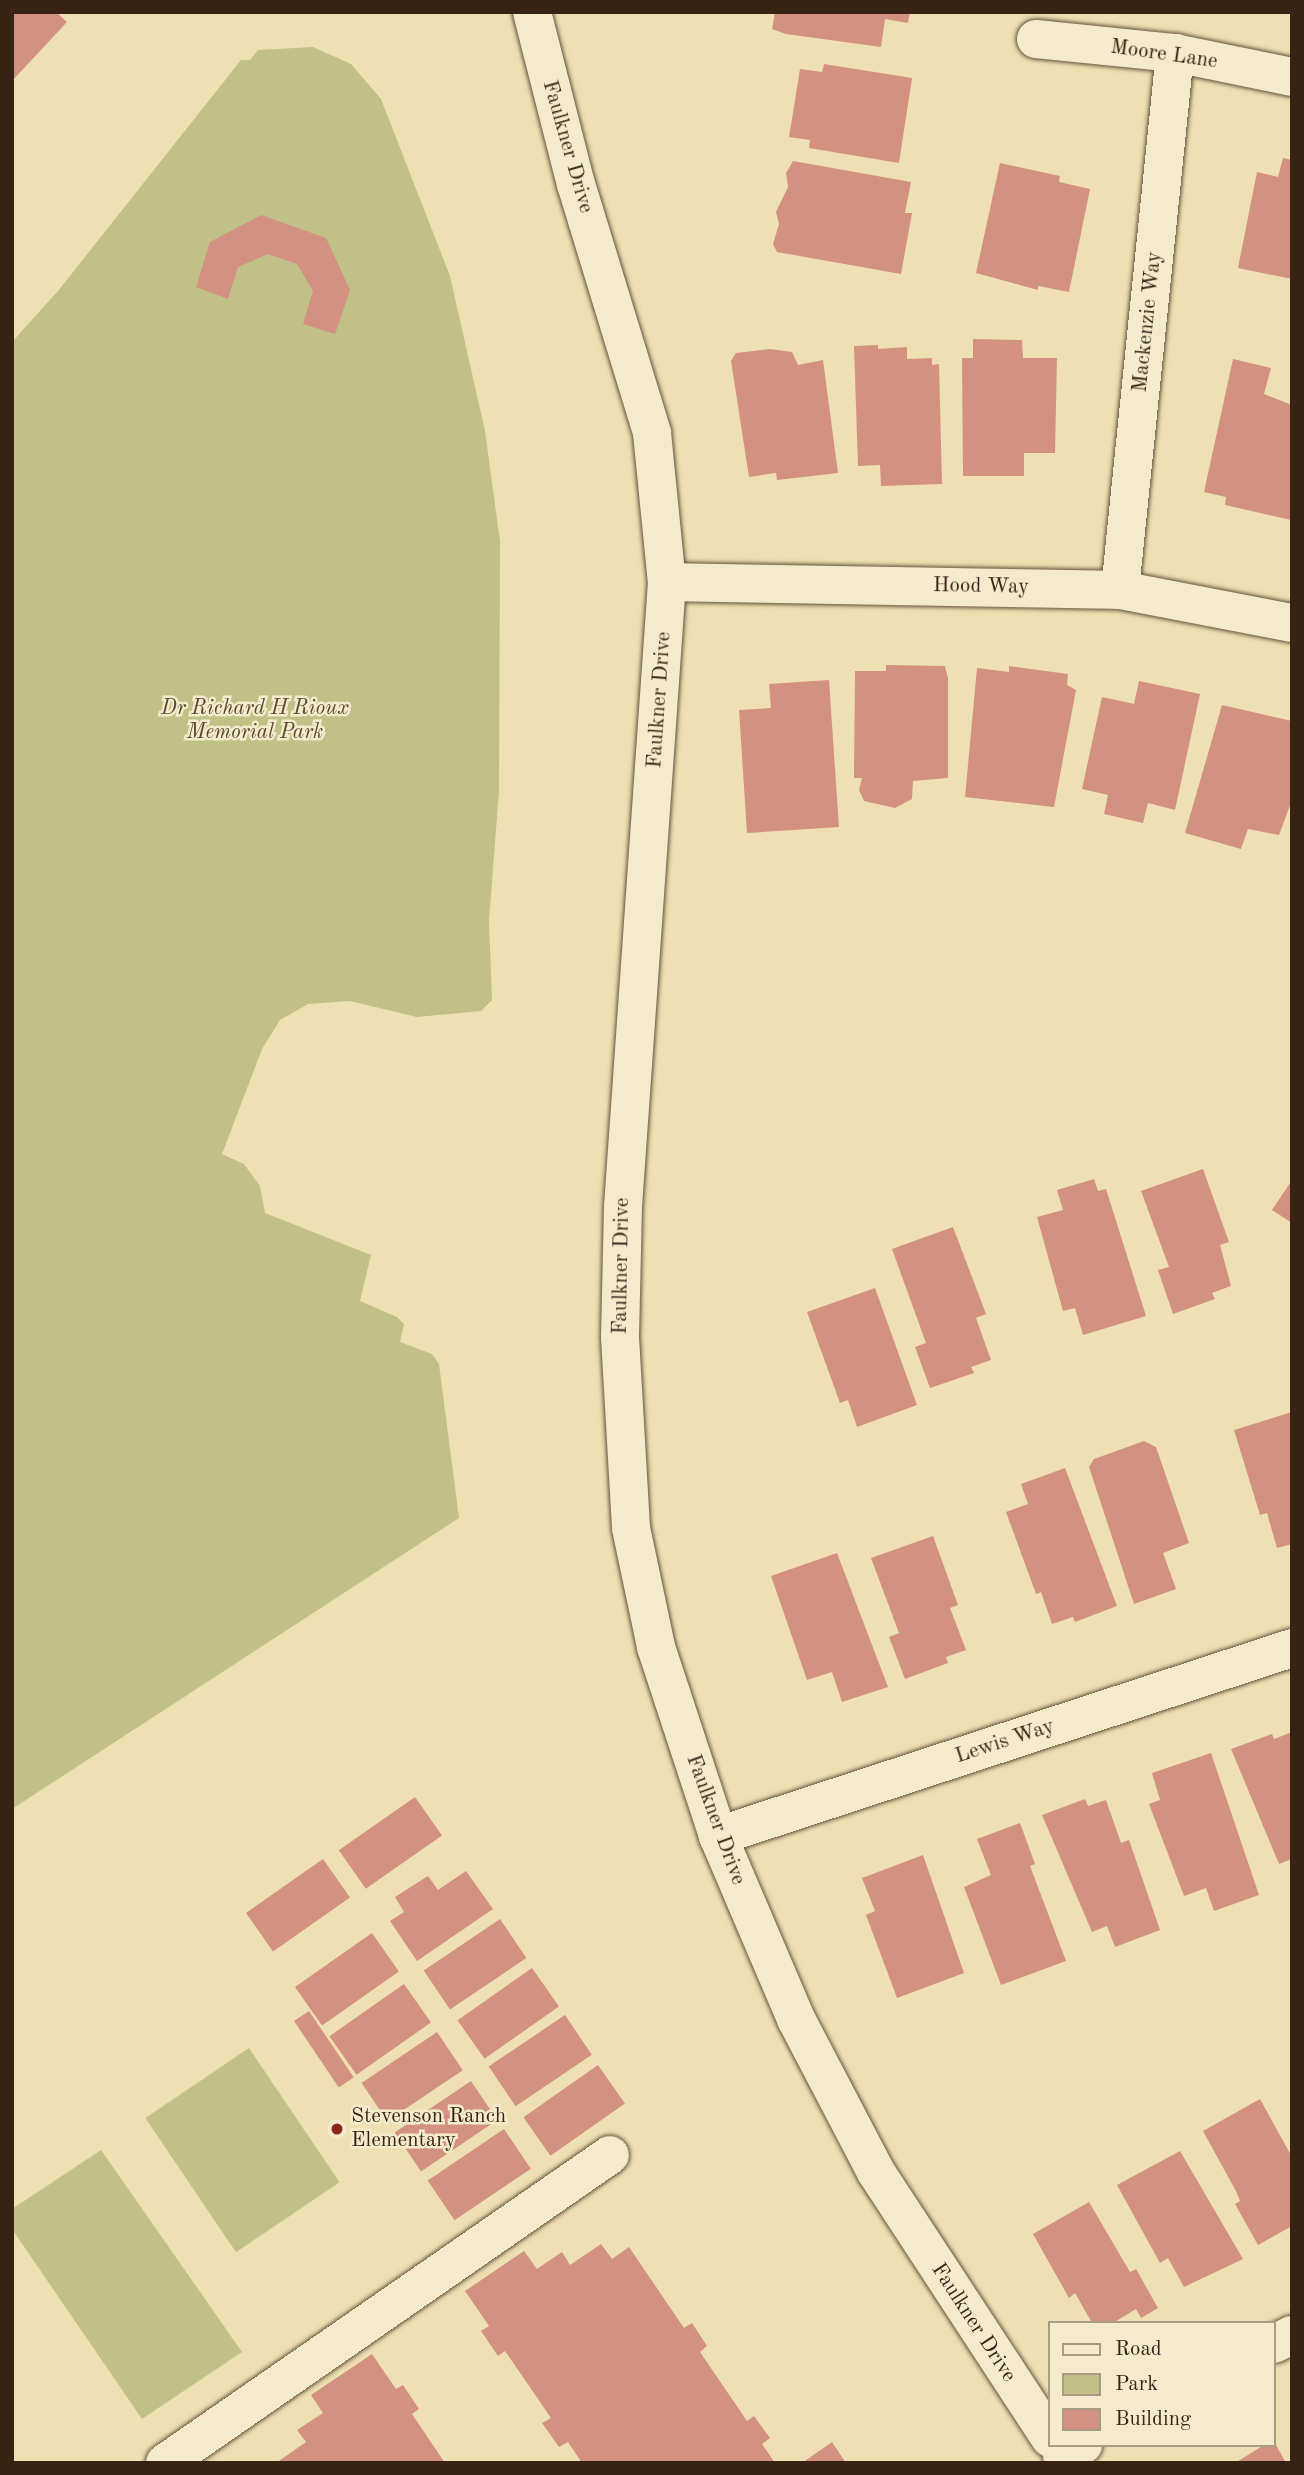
<!DOCTYPE html>
<style>
body{margin:0}
#map{position:relative;width:1304px;height:2475px;overflow:hidden;background:#eee0b2;font-family:"Old Standard TT",serif}
div>[style]{position:absolute}
[style*='--x']{left:calc(var(--x)*1px);top:calc(var(--y)*1px);width:calc(var(--w)*1px);rotate:calc(var(--a)*1deg)}
.green>*{inset:0;background:#c0c087;transform-origin:0 0}
.building>*{inset:0;background:#d29181;transform-origin:0 0}
.roads{filter:drop-shadow(0 0 2px #65523c) drop-shadow(0 0 2px #65523c)}
.minor>*{height:38px;margin:-19px;padding:0 19px;transform-origin:19px;border-radius:19px;background:#f4ebcd}
.dots>*{width:19px;height:19px;translate:-50% -50%;box-sizing:border-box;border:4px solid #f4ebcd;border-radius:50%}
span{translate:-50% -50%;white-space:nowrap;text-align:center;line-height:1.15;-webkit-text-stroke:5px #f4ebcd;paint-order:stroke}
.street-label{font-size:21px;color:#372214}
.park-label{font-size:21px;color:#594a31;font-style:italic}
.poi-label{font-size:21px;color:#372214}
.left{translate:0 -50%;text-align:left}
.frame{position:absolute;inset:0;border:14px solid #372214;pointer-events:none}
.legend{position:absolute;left:1048px;top:2321px;width:228px;height:126px;box-sizing:border-box;background:#f4ebcd;border:2px solid #a89b83;margin:0;padding:9px 12px;list-style:none;font-size:21px;color:#372214}
.legend li{display:flex;align-items:center;gap:14px;height:35px}
.legend b{width:35px;border:2px solid #a89b83}
</style>
<div id="map">
<div class="green">
<i style="clip-path:polygon(313px 47px,351px 64px,381px 99px,450px 276px,485px 431px,500px 541px,499px 791px,489px 920px,492px 1000px,481px 1011px,417px 1017px,350px 1001px,308px 1004px,280px 1020px,262px 1049px,222px 1154px,244px 1164px,260px 1186px,265px 1213px,371px 1255px,360px 1301px,397px 1317px,404px 1324px,400px 1342px,432px 1354px,439px 1364px,459px 1518px,12px 1809px,12px 342px,58px 291px,241px 60px,250px 60px,258px 50px)"></i>
<i style="left:249px;top:2048px;width:162px;height:125px;rotate:56deg"></i>
<i style="clip-path:polygon(101px 2150px,242px 2352px,142px 2419px,12px 2229px,12px 2209px)"></i>
</div>
<div class="building">
<i style="clip-path:polygon(12px 12px,56px 12px,67px 22px,12px 81px)"></i>
<i style="clip-path:polygon(775px 12px,910px 12px,908px 23px,885px 19px,881px 47px,786px 34px,772px 29px)"></i>
<i style="clip-path:polygon(824px 64px,912px 78px,899px 163px,809px 148px,810px 140px,789px 137px,800px 69px,822px 72px)"></i>
<i style="clip-path:polygon(1283px 158px,1292px 160px,1292px 279px,1238px 268px,1257px 172px,1278px 177px)"></i>
<i style="clip-path:polygon(793px 161px,911px 182px,905px 213px,912px 213px,901px 274px,777px 252px,773px 244px,779px 224px,776px 212px,788px 187px,786px 173px)"></i>
<i style="clip-path:polygon(1000px 163px,1060px 176px,1059px 182px,1090px 189px,1069px 292px,1038px 286px,1038px 290px,976px 273px)"></i>
<i style="clip-path:polygon(261px 215px,326px 238px,350px 290px,335px 334px,303px 324px,313px 291px,297px 264px,268px 254px,238px 267px,228px 299px,196px 287px,210px 242px)"></i>
<i style="clip-path:polygon(973px 339px,1022px 340px,1023px 358px,1057px 358px,1055px 453px,1024px 453px,1024px 476px,963px 476px,962px 358px,973px 358px)"></i>
<i style="clip-path:polygon(878px 345px,878px 349px,907px 347px,907px 359px,932px 358px,932px 365px,939px 364px,942px 484px,881px 486px,880px 465px,858px 466px,854px 346px)"></i>
<i style="clip-path:polygon(770px 349px,792px 352px,798px 365px,823px 360px,838px 473px,777px 480px,776px 473px,749px 477px,731px 361px,736px 353px)"></i>
<i style="clip-path:polygon(1233px 359px,1271px 368px,1264px 394px,1292px 405px,1291px 520px,1225px 505px,1226px 497px,1204px 492px)"></i>
<i style="clip-path:polygon(886px 665px,945px 666px,948px 678px,948px 778px,913px 781px,912px 799px,895px 808px,864px 801px,859px 790px,862px 778px,854px 778px,855px 671px,886px 671px)"></i>
<i style="clip-path:polygon(1009px 666px,1068px 674px,1067px 685px,1076px 690px,1054px 807px,965px 797px,977px 668px,1009px 672px)"></i>
<i style="clip-path:polygon(829px 680px,839px 827px,747px 833px,739px 710px,771px 708px,769px 684px)"></i>
<i style="clip-path:polygon(1139px 681px,1200px 694px,1175px 810px,1148px 803px,1143px 823px,1104px 814px,1108px 795px,1082px 789px,1102px 697px,1134px 704px)"></i>
<i style="clip-path:polygon(1222px 705px,1292px 721px,1292px 800px,1279px 835px,1248px 829px,1241px 849px,1185px 833px)"></i>
<i style="clip-path:polygon(1203px 1169px,1229px 1242px,1220px 1245px,1231px 1286px,1212px 1293px,1215px 1299px,1173px 1314px,1158px 1270px,1169px 1267px,1141px 1191px)"></i>
<i style="clip-path:polygon(1094px 1179px,1098px 1191px,1106px 1189px,1146px 1316px,1083px 1335px,1075px 1308px,1063px 1311px,1037px 1217px,1063px 1210px,1057px 1190px)"></i>
<i style="clip-path:polygon(1292px 1180px,1292px 1223px,1272px 1210px)"></i>
<i style="clip-path:polygon(953px 1227px,986px 1314px,976px 1318px,991px 1360px,971px 1367px,974px 1373px,930px 1388px,915px 1347px,926px 1343px,892px 1249px)"></i>
<i style="clip-path:polygon(875px 1288px,917px 1405px,857px 1427px,848px 1400px,840px 1403px,807px 1312px)"></i>
<i style="clip-path:polygon(1292px 1412px,1292px 1544px,1277px 1548px,1267px 1513px,1260px 1515px,1234px 1430px)"></i>
<i style="clip-path:polygon(1144px 1441px,1156px 1447px,1189px 1543px,1163px 1553px,1176px 1589px,1134px 1604px,1089px 1467px,1094px 1459px)"></i>
<i style="clip-path:polygon(1065px 1468px,1117px 1606px,1075px 1622px,1073px 1617px,1052px 1624px,1041px 1592px,1036px 1594px,1006px 1512px,1028px 1504px,1021px 1484px)"></i>
<i style="clip-path:polygon(933px 1536px,958px 1605px,950px 1608px,966px 1650px,946px 1657px,948px 1663px,905px 1679px,889px 1637px,899px 1633px,871px 1558px)"></i>
<i style="clip-path:polygon(837px 1553px,888px 1687px,842px 1702px,832px 1672px,807px 1680px,771px 1576px)"></i>
<i style="clip-path:polygon(1292px 1732px,1292px 1859px,1279px 1864px,1231px 1749px,1272px 1734px,1274px 1739px)"></i>
<i style="clip-path:polygon(1211px 1753px,1259px 1895px,1214px 1911px,1206px 1888px,1184px 1896px,1149px 1804px,1160px 1800px,1152px 1773px)"></i>
<i style="left:415px;top:1797px;width:47px;height:93px;rotate:55deg"></i>
<i style="clip-path:polygon(1085px 1799px,1088px 1806px,1106px 1800px,1121px 1843px,1129px 1840px,1160px 1930px,1115px 1947px,1107px 1926px,1092px 1932px,1042px 1815px)"></i>
<i style="clip-path:polygon(1020px 1823px,1035px 1864px,1030px 1866px,1066px 1961px,1001px 1985px,964px 1887px,991px 1875px,977px 1839px)"></i>
<i style="clip-path:polygon(923px 1855px,964px 1973px,897px 1998px,866px 1915px,875px 1911px,862px 1878px)"></i>
<i style="left:323px;top:1859px;width:47px;height:94px;rotate:55deg"></i>
<i style="clip-path:polygon(466px 1871px,493px 1909px,417px 1961px,390px 1921px,404px 1912px,395px 1897px,428px 1876px,438px 1890px)"></i>
<i style="left:500px;top:1919px;width:47px;height:92px;rotate:56deg"></i>
<i style="left:372px;top:1933px;width:47px;height:94px;rotate:55deg"></i>
<i style="left:532px;top:1968px;width:47px;height:91px;rotate:55deg"></i>
<i style="left:404px;top:1984px;width:47px;height:91px;rotate:55deg"></i>
<i style="left:309px;top:2011px;width:80px;height:18px;rotate:56deg"></i>
<i style="left:565px;top:2015px;width:48px;height:92px;rotate:56deg"></i>
<i style="left:437px;top:2032px;width:46px;height:91px;rotate:56deg"></i>
<i style="left:598px;top:2065px;width:47px;height:91px;rotate:55deg"></i>
<i style="left:471px;top:2081px;width:47px;height:92px;rotate:56deg"></i>
<i style="clip-path:polygon(1260px 2099px,1292px 2157px,1292px 2226px,1258px 2245px,1235px 2204px,1240px 2201px,1237px 2193px,1203px 2131px)"></i>
<i style="left:504px;top:2129px;width:48px;height:92px;rotate:56deg"></i>
<i style="clip-path:polygon(1180px 2151px,1243px 2259px,1184px 2287px,1168px 2258px,1160px 2263px,1117px 2185px)"></i>
<i style="clip-path:polygon(1089px 2202px,1130px 2272px,1136px 2269px,1158px 2308px,1141px 2318px,1136px 2309px,1113px 2323px,1092px 2323px,1075px 2293px,1069px 2298px,1033px 2234px)"></i>
<i style="clip-path:polygon(601px 2244px,612px 2259px,629px 2247px,684px 2328px,692px 2323px,707px 2346px,700px 2352px,747px 2421px,754px 2416px,770px 2438px,762px 2444px,775px 2463px,582px 2463px,568px 2442px,559px 2447px,542px 2423px,551px 2418px,505px 2351px,498px 2356px,481px 2331px,489px 2326px,465px 2291px,524px 2251px,537px 2269px,562px 2252px,570px 2265px)"></i>
<i style="clip-path:polygon(372px 2354px,396px 2389px,403px 2385px,419px 2409px,412px 2414px,445px 2463px,276px 2463px,306px 2442px,297px 2430px,323px 2413px,311px 2395px)"></i>
<i style="clip-path:polygon(832px 2442px,846px 2463px,802px 2463px)"></i>
<i style="clip-path:polygon(1264px 2445px,1276px 2445px,1286px 2463px,1235px 2463px)"></i>
</div>
<div class="roads">
<div class="minor">
<i style="--x:532;--y:12;--w:178;--a:75.7"></i>
<i style="--x:576;--y:184;--w:260;--a:73"></i>
<i style="--x:652;--y:433;--w:150;--a:84.3"></i>
<i style="--x:667;--y:582;--w:626;--a:94.03"></i>
<i style="--x:623;--y:1206;--w:131;--a:91.3"></i>
<i style="--x:620;--y:1337;--w:191;--a:86.7"></i>
<i style="--x:631;--y:1528;--w:122;--a:78.1"></i>
<i style="--x:656;--y:1647;--w:199;--a:71.8"></i>
<i style="--x:718;--y:1836;--w:199;--a:66.9"></i>
<i style="--x:796;--y:2019;--w:173;--a:62.4"></i>
<i style="--x:876;--y:2172;--w:318;--a:56.8"></i>
<i style="--x:1036;--y:39;--w:140;--a:5.8"></i>
<i style="--x:1175;--y:53;--w:119;--a:11.6"></i>
<i style="--x:667;--y:582;--w:453;--a:1"></i>
<i style="--x:1120;--y:590;--w:175;--a:10.9"></i>
<i style="--x:1120;--y:590;--w:540;--a:-84.15"></i>
<i style="--x:718;--y:1836;--w:604;--a:-18.13"></i>
<i style="--x:1274;--y:2344;--w:20;--a:-27"></i>
<i style="--x:1062;--y:2456;--w:24;--a:-28"></i>
<i style="--x:165;--y:2463;--w:541;--a:-34.69"></i>
</div>
</div>
<div class="dots">
<i style="left:337px;top:2129px;background:#8f2418"></i>
</div>
<div class="street-label">
<span style="left:1164px;top:55px;rotate:8deg">Moore Lane</span>
<span style="left:567px;top:147px;rotate:74deg">Faulkner Drive</span>
<span style="left:1148px;top:322px;rotate:-84deg">Mackenzie Way</span>
<span style="left:981px;top:587px;rotate:1deg">Hood Way</span>
<span style="left:660px;top:700px;rotate:-86deg">Faulkner Drive</span>
<span style="left:622px;top:1266px;rotate:-89deg">Faulkner Drive</span>
<span style="left:1005px;top:1742px;rotate:-18deg">Lewis Way</span>
<span style="left:715px;top:1820px;rotate:70deg">Faulkner Drive</span>
<span style="left:973px;top:2323px;rotate:57deg">Faulkner Drive</span>
</div>
<div class="park-label">
<span style="left:255px;top:721px">Dr Richard H Rioux<br>Memorial Park</span>
</div>
<div class="poi-label">
<span class="left" style="left:351px;top:2129px">Stevenson Ranch<br>Elementary</span>
</div>
<div class="frame"></div>
<ul class="legend">
<li><b style="height:9px;background:#f4ebcd"></b>Road</li>
<li><b style="height:19px;background:#c0c087"></b>Park</li>
<li><b style="height:19px;background:#d29181"></b>Building</li>
</ul>
</div>
